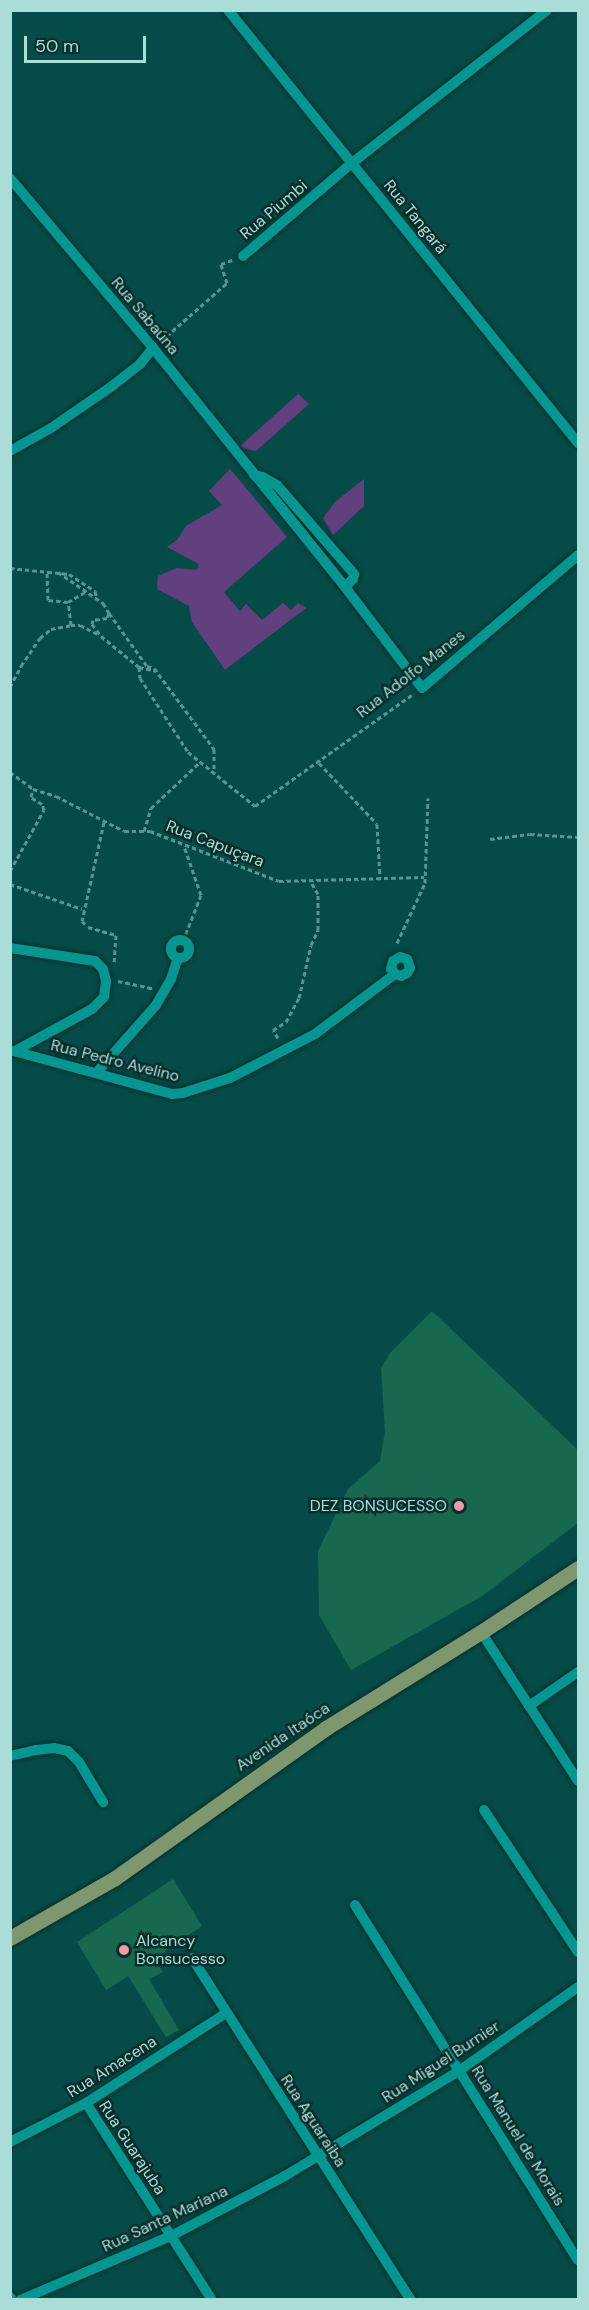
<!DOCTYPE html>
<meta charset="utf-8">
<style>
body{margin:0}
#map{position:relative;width:589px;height:2310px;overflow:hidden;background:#054c48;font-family:"DM Sans",sans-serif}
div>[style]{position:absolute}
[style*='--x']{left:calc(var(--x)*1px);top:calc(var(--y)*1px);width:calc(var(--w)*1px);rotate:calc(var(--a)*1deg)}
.green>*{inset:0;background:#62407d}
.building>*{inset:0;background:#186850}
.path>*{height:3px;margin-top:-1.5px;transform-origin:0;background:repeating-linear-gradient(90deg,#599591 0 4.5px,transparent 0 7.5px)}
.roads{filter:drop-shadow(0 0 2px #082e2c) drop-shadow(0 0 2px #082e2c)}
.minor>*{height:10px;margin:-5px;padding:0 5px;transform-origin:5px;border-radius:5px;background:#049790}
.minor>.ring{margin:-5px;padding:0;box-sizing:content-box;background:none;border:10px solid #049790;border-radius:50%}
.major>*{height:15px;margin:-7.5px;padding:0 7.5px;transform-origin:7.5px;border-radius:7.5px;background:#7e976d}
.dots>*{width:16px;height:16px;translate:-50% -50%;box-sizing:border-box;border:3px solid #082e2c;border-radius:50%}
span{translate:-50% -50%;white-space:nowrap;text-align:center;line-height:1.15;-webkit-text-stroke:5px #082e2c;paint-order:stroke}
.street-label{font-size:16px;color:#abddd8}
.poi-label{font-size:16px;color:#abddd8}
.right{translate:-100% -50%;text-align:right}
.left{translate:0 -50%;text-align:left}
.frame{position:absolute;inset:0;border:12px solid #abddd8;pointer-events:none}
.scale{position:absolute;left:24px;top:36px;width:122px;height:27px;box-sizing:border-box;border:3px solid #abddd8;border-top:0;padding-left:8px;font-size:18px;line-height:21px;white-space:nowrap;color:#abddd8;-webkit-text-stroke:4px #082e2c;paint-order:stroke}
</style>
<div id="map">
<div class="green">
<i style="clip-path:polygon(298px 394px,309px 404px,256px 451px,239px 447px)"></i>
<i style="clip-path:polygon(230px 469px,287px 537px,224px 592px,240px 611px,246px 604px,262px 620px,283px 603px,291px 610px,298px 603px,306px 608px,225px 670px,192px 622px,189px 606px,157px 589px,158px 576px,177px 568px,197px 570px,199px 564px,167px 547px,177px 540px,186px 526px,222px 505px,209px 491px)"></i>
<i style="clip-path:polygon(364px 479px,364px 506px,333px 535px,323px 518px,335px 502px)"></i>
</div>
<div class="building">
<i style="clip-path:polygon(432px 1311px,578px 1450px,578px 1523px,482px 1596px,351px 1670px,319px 1615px,318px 1551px,348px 1489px,380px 1461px,385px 1431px,381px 1368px,390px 1353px)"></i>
<i style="clip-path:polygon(173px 1879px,202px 1926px,154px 1959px,163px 1972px,149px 1979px,179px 2030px,166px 2037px,128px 1976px,106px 1990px,77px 1942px)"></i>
</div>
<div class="path">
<i style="--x:161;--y:341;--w:88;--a:-41.3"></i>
<i style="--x:227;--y:283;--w:20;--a:-108"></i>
<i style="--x:221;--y:264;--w:12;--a:-20"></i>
<i style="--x:10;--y:568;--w:59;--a:5.8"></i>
<i style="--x:69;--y:574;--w:31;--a:33"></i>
<i style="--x:95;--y:591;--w:9;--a:77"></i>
<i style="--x:58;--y:572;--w:55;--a:34.6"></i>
<i style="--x:103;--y:603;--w:12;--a:59"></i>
<i style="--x:109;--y:613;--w:5;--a:112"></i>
<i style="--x:107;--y:618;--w:14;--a:172"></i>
<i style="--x:93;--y:620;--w:4;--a:104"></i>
<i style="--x:92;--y:624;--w:15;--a:53"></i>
<i style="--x:101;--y:636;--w:49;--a:39.2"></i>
<i style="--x:139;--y:667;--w:11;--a:85"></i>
<i style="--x:140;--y:678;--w:88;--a:57"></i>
<i style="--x:188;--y:752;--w:86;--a:38.9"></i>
<i style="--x:255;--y:806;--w:192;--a:-35.3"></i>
<i style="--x:68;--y:602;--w:20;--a:-30"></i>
<i style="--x:109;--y:613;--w:65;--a:54.4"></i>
<i style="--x:147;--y:666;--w:7;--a:16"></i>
<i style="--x:154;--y:668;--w:101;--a:53.5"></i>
<i style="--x:214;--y:749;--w:25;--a:90"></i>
<i style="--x:71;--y:625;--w:9;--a:0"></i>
<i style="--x:80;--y:625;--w:22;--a:27"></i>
<i style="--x:139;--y:667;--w:17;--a:13"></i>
<i style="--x:10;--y:687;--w:24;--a:-62"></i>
<i style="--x:21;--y:666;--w:34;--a:-56"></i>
<i style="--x:40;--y:638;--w:14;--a:-39"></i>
<i style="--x:51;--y:629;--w:20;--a:-11"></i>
<i style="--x:71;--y:625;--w:23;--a:-97"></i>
<i style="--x:68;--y:602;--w:20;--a:-174"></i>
<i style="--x:48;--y:600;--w:28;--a:-92"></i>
<i style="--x:319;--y:763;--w:84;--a:46.4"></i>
<i style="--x:377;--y:824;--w:54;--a:86.8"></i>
<i style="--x:10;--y:772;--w:29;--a:36"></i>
<i style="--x:33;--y:789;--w:24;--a:17"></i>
<i style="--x:56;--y:796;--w:76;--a:27.2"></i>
<i style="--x:124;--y:831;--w:26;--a:0"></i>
<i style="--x:150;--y:831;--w:138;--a:21.2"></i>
<i style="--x:279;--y:881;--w:145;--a:-1.6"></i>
<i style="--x:104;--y:822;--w:101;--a:102.5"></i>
<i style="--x:82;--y:921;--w:8;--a:45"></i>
<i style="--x:88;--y:927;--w:29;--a:16"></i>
<i style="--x:116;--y:935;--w:28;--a:94"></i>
<i style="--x:144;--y:831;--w:24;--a:-73"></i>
<i style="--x:151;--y:808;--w:66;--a:-43.2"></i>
<i style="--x:490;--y:839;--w:40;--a:-7.1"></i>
<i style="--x:530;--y:834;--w:48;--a:3.6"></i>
<i style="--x:10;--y:871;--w:70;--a:-60.9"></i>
<i style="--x:44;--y:810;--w:6;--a:-108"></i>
<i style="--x:42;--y:804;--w:13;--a:-148"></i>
<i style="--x:31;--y:797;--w:8;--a:-76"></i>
<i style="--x:10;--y:884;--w:76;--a:19.1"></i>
<i style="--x:183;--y:941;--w:49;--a:-68.6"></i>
<i style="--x:201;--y:895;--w:52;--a:-109.1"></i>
<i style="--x:397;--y:943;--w:66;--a:-65"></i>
<i style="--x:425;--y:883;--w:85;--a:-88"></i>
<i style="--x:118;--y:981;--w:35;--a:12"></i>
<i style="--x:278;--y:1038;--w:9;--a:-122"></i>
<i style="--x:273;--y:1030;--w:15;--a:-32"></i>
<i style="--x:286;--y:1022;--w:27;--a:-62"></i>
<i style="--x:299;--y:998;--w:54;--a:-77.2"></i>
<i style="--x:311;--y:945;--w:17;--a:-65"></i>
<i style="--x:318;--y:930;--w:36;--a:-90"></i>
<i style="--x:318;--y:894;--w:16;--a:-120"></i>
</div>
<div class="roads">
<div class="minor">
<i style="--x:228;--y:10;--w:557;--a:51.05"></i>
<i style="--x:10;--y:178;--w:222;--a:49.9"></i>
<i style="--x:153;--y:348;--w:307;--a:51.2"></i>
<i style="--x:345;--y:587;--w:127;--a:52.7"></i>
<i style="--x:422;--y:688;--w:205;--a:-40.4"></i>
<i style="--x:243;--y:256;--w:143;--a:-40.5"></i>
<i style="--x:352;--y:163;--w:248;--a:-38.1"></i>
<i style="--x:10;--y:451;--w:47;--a:-29.3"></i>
<i style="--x:51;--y:428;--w:74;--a:-34.5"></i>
<i style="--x:112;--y:386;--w:36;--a:-38"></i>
<i style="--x:140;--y:364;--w:21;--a:-51"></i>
<i style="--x:254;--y:475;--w:9;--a:13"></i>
<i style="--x:263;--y:477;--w:16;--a:30"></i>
<i style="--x:277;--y:485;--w:118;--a:49.1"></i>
<i style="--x:354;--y:574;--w:5;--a:101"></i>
<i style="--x:353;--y:579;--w:11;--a:135"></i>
<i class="ring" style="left:171px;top:940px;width:8px;height:8px"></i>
<i style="--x:10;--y:948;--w:86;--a:8.7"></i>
<i style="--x:95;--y:961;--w:11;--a:45"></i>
<i style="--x:103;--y:969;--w:12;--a:76"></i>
<i style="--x:106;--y:981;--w:16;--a:97"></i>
<i style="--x:104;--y:997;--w:17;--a:135"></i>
<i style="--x:92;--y:1009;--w:88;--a:151.4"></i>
<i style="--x:10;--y:1050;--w:168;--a:15.2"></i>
<i style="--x:172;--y:1094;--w:11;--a:-5"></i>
<i style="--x:183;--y:1093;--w:49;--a:-17.7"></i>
<i style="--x:230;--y:1078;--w:96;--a:-27.4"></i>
<i style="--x:315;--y:1034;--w:100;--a:-36.9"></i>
<i style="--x:395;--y:974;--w:6;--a:18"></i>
<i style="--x:401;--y:976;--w:7;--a:-27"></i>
<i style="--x:407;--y:973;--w:6;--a:-59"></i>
<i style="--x:410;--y:968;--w:9;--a:-108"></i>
<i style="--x:407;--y:959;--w:7;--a:-164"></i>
<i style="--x:400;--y:957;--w:8;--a:150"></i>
<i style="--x:393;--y:961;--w:8;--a:104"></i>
<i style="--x:391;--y:969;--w:6;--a:51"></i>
<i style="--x:97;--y:1072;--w:89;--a:-48.6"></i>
<i style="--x:156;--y:1005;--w:30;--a:-60"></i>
<i style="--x:171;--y:979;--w:22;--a:-72"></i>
<i style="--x:481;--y:1632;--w:178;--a:56.9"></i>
<i style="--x:529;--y:1706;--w:60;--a:-34.8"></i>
<i style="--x:10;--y:1756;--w:27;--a:-13"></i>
<i style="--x:36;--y:1750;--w:18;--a:-6"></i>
<i style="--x:54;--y:1748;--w:14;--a:12"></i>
<i style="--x:68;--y:1751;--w:16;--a:45"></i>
<i style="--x:79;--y:1762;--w:47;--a:59"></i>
<i style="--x:484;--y:1810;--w:170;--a:56.5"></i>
<i style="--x:355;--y:1905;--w:419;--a:57.9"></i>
<i style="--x:192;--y:1958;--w:406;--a:57.4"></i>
<i style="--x:86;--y:2103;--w:234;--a:57.4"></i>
<i style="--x:10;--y:2142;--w:85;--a:-27.2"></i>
<i style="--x:86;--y:2103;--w:166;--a:-32.7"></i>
<i style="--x:10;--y:2297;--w:4;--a:56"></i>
<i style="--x:20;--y:2300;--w:164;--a:-23"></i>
<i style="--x:171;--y:2236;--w:129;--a:-27.8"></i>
<i style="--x:285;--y:2176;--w:203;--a:-31.1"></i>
<i style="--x:459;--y:2071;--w:146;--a:-35.2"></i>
</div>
<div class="major">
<i style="--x:10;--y:1938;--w:121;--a:-29.7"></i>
<i style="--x:115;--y:1878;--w:259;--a:-35.4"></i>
<i style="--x:326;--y:1728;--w:182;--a:-31.8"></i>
<i style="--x:481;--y:1632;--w:116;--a:-33.4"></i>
</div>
</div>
<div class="dots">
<i style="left:459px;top:1506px;background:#f39aa9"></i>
<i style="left:124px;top:1950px;background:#f39aa9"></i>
</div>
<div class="street-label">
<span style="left:274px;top:210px;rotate:-40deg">Rua Piumbi</span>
<span style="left:415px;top:217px;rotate:51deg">Rua Tangará</span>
<span style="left:145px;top:316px;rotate:50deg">Rua Sabaúna</span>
<span style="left:411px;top:674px;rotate:-38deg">Rua Adolfo Manes</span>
<span style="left:215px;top:844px;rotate:21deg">Rua Capuçara</span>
<span style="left:115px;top:1061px;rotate:14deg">Rua Pedro Avelino</span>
<span style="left:283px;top:1737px;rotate:-34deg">Avenida Itaóca</span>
<span style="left:441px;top:2062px;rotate:-33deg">Rua Miguel Burnier</span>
<span style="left:112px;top:2067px;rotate:-32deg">Rua Amacena</span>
<span style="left:313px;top:2121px;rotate:57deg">Rua Aguaraiba</span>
<span style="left:518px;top:2136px;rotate:58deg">Rua Manuel de Morais</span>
<span style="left:132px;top:2148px;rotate:57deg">Rua Guarajuba</span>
<span style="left:165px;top:2219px;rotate:-25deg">Rua Santa Mariana</span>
</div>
<div class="poi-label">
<span class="right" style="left:447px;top:1506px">DEZ BONSUCESSO</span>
<span class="left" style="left:136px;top:1950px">Alcancy<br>Bonsucesso</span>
</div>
<div class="frame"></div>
<div class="scale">50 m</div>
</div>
